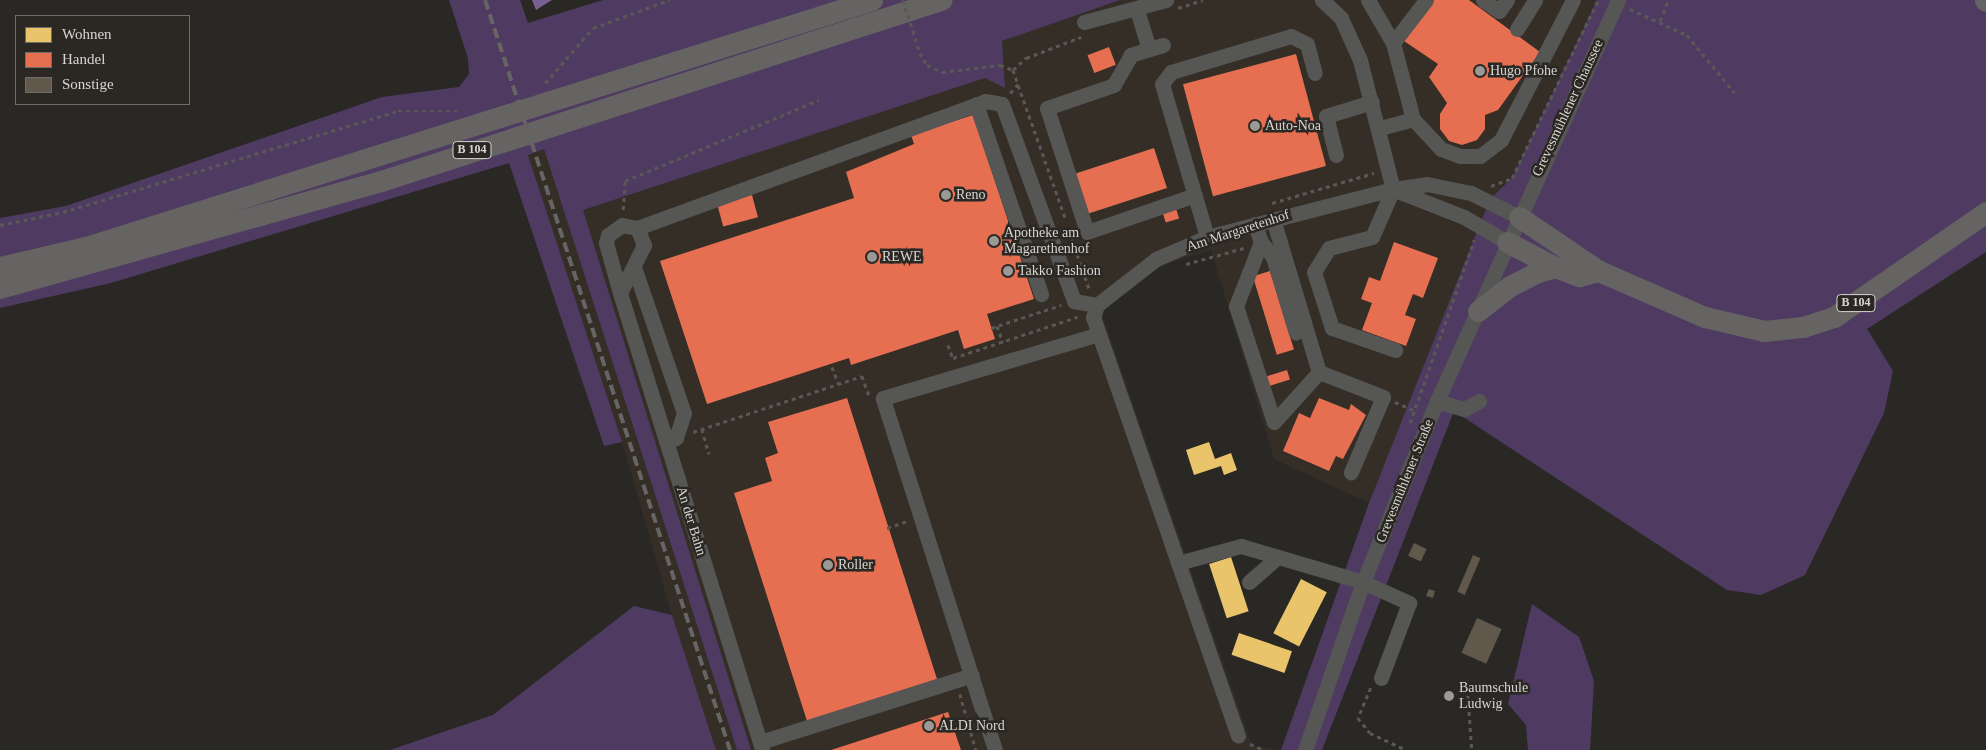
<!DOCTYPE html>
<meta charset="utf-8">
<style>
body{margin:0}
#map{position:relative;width:1986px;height:750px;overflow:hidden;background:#2a2825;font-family:"Times New Roman",serif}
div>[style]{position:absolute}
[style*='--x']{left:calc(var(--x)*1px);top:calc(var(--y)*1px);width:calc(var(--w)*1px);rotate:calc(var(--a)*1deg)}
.built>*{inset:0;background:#342e26}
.green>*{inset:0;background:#4f3b62}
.water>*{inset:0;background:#796092}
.homes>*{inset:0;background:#e9c46a;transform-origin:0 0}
.shops>*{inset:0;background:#e76f51;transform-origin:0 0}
.building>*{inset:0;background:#61584c;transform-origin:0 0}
.path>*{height:2.5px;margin-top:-1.25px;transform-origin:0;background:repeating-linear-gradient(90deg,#595856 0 4px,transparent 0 8px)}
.minor>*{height:15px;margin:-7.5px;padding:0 7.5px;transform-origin:7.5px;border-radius:7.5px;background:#565655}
.highway>*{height:21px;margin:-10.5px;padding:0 10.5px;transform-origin:10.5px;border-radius:10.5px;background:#656462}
.rail>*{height:4px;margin-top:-2px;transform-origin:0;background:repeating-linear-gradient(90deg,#666564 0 10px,transparent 0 15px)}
.path-bridge>*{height:2.5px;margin-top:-1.25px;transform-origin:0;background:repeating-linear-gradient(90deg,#595856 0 4px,transparent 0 8px)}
.dots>*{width:14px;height:14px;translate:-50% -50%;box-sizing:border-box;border:2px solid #2b2824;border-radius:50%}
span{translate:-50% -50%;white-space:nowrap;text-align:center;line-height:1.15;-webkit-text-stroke:5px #2b2824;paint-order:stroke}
.shield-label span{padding:1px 4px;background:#2b2824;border:1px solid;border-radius:4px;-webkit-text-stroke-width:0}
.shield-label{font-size:12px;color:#d7d6d3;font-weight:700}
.poi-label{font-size:14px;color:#d7d6d3}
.left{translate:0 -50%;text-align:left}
.street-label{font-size:14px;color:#d7d6d3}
.legend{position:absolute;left:15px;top:15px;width:175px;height:90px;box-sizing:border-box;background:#2b2824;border:1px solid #706e6a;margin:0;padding:6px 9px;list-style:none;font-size:15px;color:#d7d6d3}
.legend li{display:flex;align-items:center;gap:10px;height:25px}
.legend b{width:25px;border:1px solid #706e6a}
</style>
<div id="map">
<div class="built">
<i style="clip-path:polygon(1120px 0,1597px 0,1512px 178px,1490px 199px,1369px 503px,1274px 459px,1211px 250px,1163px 265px,1105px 305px,1103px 317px,1252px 745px,1276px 750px,751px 750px,582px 210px,985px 78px,1005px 88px,1002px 41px)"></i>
<i style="clip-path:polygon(544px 149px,737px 750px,716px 750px,672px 615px,622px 442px,528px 155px)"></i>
</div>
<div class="green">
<i style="clip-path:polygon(449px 0,520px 0,528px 23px,603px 0,1120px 0,1002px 41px,1005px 88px,985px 78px,583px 210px,751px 750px,737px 750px,544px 149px,528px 155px,622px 442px,604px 446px,509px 163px,111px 283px,0 308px,0 218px,66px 206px,382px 97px,459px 87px,469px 74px,468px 58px)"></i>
<i style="clip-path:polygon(1597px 0,1986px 0,1986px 252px,1867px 329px,1893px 371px,1884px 413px,1805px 575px,1761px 595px,1727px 590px,1454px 411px,1322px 750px,1281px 750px,1369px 503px,1490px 199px,1512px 178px)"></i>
<i style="clip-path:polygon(1532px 604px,1579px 637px,1594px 681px,1590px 750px,1528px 750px,1526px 725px,1508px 704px)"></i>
<i style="clip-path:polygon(634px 606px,672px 615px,716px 750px,390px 750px,493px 715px)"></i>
</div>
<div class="water">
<i style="clip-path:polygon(532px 0,552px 0,536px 10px)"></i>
</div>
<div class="homes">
<i style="clip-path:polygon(1209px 442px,1215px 459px,1231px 453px,1237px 470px,1224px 475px,1221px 466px,1194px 475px,1186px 450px)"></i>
<i style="left:1231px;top:557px;width:57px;height:23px;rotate:72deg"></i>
<i style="left:1301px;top:579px;width:29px;height:61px;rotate:27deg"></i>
<i style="left:1239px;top:633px;width:56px;height:23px;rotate:19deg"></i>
</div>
<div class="shops">
<i style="clip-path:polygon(1434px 0,1469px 0,1540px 52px,1498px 110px,1485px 115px,1485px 129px,1477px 140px,1462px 145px,1449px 141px,1440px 129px,1440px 114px,1447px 103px,1429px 77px,1438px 64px,1404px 41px)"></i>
<i style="left:1109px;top:47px;width:19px;height:23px;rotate:69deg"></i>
<i style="left:1296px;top:54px;width:116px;height:117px;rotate:75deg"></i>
<i style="clip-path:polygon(973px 115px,1034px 299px,987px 314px,995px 339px,964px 349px,958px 330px,851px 365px,849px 358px,707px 404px,660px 261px,854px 198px,846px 172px,914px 144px,911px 135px)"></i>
<i style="left:1154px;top:148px;width:42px;height:88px;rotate:72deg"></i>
<i style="left:752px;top:195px;width:23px;height:36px;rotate:75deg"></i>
<i style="left:1175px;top:205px;width:14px;height:14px;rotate:73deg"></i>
<i style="clip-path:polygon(1394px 242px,1438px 258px,1423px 298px,1413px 294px,1405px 315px,1416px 319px,1406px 346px,1362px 330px,1372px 303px,1361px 299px,1369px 277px,1380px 281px)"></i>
<i style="left:1270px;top:271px;width:82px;height:18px;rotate:73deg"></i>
<i style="left:1287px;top:370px;width:10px;height:21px;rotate:73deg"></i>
<i style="clip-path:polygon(847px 398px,937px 679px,807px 721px,734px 493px,772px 481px,765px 458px,778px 453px,768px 422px)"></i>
<i style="clip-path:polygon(1319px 398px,1349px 410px,1351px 404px,1366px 415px,1343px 459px,1336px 456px,1329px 471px,1283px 451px,1299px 413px,1310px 418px)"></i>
<i style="clip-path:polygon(948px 712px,961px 750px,831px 750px,862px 740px)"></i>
</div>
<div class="building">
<i style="left:1414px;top:543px;width:14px;height:14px;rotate:25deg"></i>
<i style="left:1473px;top:555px;width:8px;height:40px;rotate:23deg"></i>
<i style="clip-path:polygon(1429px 589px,1435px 591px,1433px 598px,1426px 596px)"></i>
<i style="left:1477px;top:618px;width:27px;height:38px;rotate:24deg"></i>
</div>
<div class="path">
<i style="--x:1178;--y:8;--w:26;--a:-18"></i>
<i style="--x:1630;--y:9;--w:63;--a:24.5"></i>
<i style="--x:1687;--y:35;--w:75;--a:50.4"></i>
<i style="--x:1660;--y:21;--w:22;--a:-69"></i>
<i style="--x:920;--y:53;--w:14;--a:60"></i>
<i style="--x:927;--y:65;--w:17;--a:25"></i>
<i style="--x:942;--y:72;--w:58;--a:-6.9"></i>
<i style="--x:1000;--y:65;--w:14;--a:21"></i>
<i style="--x:1013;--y:70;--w:159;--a:70.5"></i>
<i style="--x:1013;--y:70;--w:18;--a:-43"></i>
<i style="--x:1026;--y:58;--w:59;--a:-20.9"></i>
<i style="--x:545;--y:83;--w:73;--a:-48.9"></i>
<i style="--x:593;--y:28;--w:81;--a:-20.2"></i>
<i style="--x:1010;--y:93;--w:12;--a:-48"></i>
<i style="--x:1491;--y:186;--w:22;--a:-21"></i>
<i style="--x:1512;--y:178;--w:198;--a:-64.2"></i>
<i style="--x:1272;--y:203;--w:106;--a:-16.4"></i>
<i style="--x:623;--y:210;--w:29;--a:-86"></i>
<i style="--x:625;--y:181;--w:210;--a:-22.7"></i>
<i style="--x:0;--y:225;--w:64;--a:-11.7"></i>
<i style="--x:63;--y:212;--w:350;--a:-16.8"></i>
<i style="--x:398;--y:111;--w:59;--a:0"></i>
<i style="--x:1072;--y:239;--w:52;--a:70.9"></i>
<i style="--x:1186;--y:264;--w:60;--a:-15.4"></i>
<i style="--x:997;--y:326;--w:17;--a:69"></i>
<i style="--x:991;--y:328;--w:74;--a:-18.2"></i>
<i style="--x:948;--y:345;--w:14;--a:69"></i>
<i style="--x:953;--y:358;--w:131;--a:-18.3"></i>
<i style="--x:832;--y:367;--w:18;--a:68"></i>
<i style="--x:1395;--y:402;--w:22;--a:24"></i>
<i style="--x:1410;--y:423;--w:194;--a:-70.7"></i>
<i style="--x:702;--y:429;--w:26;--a:74"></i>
<i style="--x:693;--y:432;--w:178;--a:-18.3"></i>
<i style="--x:862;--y:376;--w:20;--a:70"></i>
<i style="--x:887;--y:528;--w:21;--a:-19"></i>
<i style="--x:1467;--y:680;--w:70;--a:85.9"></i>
<i style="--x:1371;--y:688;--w:33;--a:113"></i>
<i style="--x:1358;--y:718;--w:19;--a:51"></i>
<i style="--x:1370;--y:733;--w:40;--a:25"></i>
<i style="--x:960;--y:694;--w:58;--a:74.1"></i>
<i style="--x:1250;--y:744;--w:15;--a:23"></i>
</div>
<div class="minor">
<i style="--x:1322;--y:0;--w:26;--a:43"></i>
<i style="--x:1341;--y:18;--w:46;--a:65.7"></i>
<i style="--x:1360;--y:60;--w:133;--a:75.7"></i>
<i style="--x:1368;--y:0;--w:50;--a:59.8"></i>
<i style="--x:1393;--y:43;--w:79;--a:75.3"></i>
<i style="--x:1413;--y:119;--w:41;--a:47"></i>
<i style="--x:1441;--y:149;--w:20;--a:20"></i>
<i style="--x:1460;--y:156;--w:20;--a:0"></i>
<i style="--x:1480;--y:156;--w:26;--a:-37"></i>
<i style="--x:1501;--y:140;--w:157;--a:-62.8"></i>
<i style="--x:1483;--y:0;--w:19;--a:35"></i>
<i style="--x:1499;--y:11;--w:14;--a:-54"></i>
<i style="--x:1137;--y:10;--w:41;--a:72.9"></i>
<i style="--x:1084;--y:22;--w:85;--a:-15"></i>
<i style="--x:1517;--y:29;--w:34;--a:-58"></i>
<i style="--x:1393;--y:43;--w:54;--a:-52.5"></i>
<i style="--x:1163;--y:45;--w:34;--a:163"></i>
<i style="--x:1131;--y:55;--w:34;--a:120"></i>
<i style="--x:1114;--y:85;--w:71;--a:161.1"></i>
<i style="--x:1047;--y:108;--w:130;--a:72.1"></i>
<i style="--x:1087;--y:232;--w:114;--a:-18.9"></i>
<i style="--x:976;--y:104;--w:201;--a:71.1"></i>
<i style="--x:1380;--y:128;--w:34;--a:-15"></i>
<i style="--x:1336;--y:155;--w:40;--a:-104.4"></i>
<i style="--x:1326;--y:116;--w:48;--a:-16.9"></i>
<i style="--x:1393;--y:189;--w:52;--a:113.6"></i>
<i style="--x:1372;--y:237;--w:44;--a:165.7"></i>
<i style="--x:1329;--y:248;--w:28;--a:122"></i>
<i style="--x:1314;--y:272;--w:59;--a:72.2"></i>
<i style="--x:1332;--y:328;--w:67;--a:19.2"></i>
<i style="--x:1395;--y:190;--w:74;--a:21.4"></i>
<i style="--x:1464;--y:217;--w:50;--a:30.2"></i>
<i style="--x:1273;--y:219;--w:160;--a:73.3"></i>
<i style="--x:1319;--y:372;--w:69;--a:21.3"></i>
<i style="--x:1383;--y:397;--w:82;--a:113.1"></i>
<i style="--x:1255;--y:224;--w:19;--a:72"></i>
<i style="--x:1261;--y:242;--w:69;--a:111.3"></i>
<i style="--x:1236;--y:306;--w:122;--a:71.9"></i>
<i style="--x:1274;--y:422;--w:67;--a:-48"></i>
<i style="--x:637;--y:228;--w:370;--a:-20"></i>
<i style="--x:985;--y:101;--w:17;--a:10"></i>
<i style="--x:1002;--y:104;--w:210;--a:69.9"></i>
<i style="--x:1074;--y:301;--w:23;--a:10"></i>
<i style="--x:1207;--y:237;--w:159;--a:-106.4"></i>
<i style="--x:1162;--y:84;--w:15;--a:-53"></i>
<i style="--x:1171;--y:72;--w:125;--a:-16.7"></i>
<i style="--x:1291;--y:36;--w:18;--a:27"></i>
<i style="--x:1307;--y:44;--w:30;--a:75"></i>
<i style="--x:1261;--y:242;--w:19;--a:51"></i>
<i style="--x:1273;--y:257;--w:79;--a:73.2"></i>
<i style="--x:635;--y:270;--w:151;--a:71.1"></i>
<i style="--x:684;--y:413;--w:26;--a:108"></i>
<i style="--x:676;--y:438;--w:10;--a:163"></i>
<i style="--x:620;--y:293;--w:54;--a:-63.4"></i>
<i style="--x:644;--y:245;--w:18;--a:-112"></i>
<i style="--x:637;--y:228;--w:15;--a:-169"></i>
<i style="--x:622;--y:225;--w:17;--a:144"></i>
<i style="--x:608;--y:235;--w:8;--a:104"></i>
<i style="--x:606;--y:243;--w:52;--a:74.4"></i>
<i style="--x:620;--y:293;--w:479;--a:72.7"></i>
<i style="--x:1097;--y:305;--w:13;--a:108"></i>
<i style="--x:1093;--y:317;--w:443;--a:70.9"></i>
<i style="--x:1097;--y:305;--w:75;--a:-37.9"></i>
<i style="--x:1156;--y:259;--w:56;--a:-23.3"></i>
<i style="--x:1207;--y:237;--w:192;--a:-14.5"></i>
<i style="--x:1393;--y:189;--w:34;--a:-8"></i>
<i style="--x:1427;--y:184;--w:45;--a:11.6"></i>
<i style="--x:1471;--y:193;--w:54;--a:26.6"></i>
<i style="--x:1437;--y:401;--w:28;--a:17"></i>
<i style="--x:1464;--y:409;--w:17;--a:-28"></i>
<i style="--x:1178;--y:563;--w:65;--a:-15.1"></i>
<i style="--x:1241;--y:546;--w:127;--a:16.4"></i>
<i style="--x:1363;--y:582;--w:51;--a:24.5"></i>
<i style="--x:1409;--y:603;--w:80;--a:110.5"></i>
<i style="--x:1249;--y:582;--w:38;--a:-41"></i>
<i style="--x:760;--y:742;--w:222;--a:-17.5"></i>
<i style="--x:995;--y:750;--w:369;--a:-107.7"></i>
<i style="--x:883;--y:398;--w:225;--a:-16.5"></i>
<i style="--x:1305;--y:750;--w:178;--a:-71"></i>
<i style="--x:1363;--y:582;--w:196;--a:-67.8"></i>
<i style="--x:1437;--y:401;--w:440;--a:-65.7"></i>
</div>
<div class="highway">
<i style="--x:1985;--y:0;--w:1;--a:45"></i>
<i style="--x:1519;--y:217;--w:97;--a:34"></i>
<i style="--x:1599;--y:271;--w:116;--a:23.5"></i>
<i style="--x:1705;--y:317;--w:61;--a:13.3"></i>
<i style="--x:1764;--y:331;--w:39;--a:-6"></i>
<i style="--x:1803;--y:327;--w:33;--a:-18"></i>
<i style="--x:1834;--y:317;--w:185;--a:-34.6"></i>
<i style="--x:1507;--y:242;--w:54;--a:27.5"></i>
<i style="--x:0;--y:267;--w:88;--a:-13.1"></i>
<i style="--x:86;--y:247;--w:824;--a:-17.45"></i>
<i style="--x:0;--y:288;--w:396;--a:-15.7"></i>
<i style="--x:381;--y:181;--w:589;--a:-17.91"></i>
<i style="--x:1478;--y:311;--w:41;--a:-38"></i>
<i style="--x:1510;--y:286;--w:31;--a:-27"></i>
<i style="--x:1538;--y:272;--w:18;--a:-16"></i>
<i style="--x:1555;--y:267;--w:26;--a:21"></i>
<i style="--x:1579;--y:276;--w:21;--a:-14"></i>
</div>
<div class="rail">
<i style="--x:485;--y:0;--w:789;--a:71.91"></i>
</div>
<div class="path-bridge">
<i style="--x:903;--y:0;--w:56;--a:72.2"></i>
</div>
<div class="dots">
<i style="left:1480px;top:71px;background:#9a9996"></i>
<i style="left:1255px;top:126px;background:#9a9996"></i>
<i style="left:946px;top:195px;background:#9a9996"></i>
<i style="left:994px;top:241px;background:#9a9996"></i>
<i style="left:872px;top:257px;background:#9a9996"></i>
<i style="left:1008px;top:271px;background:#9a9996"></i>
<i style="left:828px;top:565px;background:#9a9996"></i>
<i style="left:1449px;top:696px;background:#9a9996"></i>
<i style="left:929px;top:726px;background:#9a9996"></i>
</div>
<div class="shield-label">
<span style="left:472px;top:150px">B 104</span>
<span style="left:1856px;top:303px">B 104</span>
</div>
<div class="poi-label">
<span class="left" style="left:1490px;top:71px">Hugo Pfohe</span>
<span class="left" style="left:1265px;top:126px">Auto-Noa</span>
<span class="left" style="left:956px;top:195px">Reno</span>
<span class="left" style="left:1004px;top:241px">Apotheke am<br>Magarethenhof</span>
<span class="left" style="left:882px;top:257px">REWE</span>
<span class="left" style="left:1018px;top:271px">Takko Fashion</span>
<span class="left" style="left:838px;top:565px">Roller</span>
<span class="left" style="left:1459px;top:696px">Baumschule<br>Ludwig</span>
<span class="left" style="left:939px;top:726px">ALDI Nord</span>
</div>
<div class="street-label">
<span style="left:1568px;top:108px;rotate:-65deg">Grevesmühlener Chaussee</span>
<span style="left:1238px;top:231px;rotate:-18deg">Am Margaretenhof</span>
<span style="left:1405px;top:481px;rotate:-68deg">Grevesmühlener Straße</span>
<span style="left:691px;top:521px;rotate:73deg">An der Bahn</span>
</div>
<ul class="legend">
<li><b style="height:14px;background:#e9c46a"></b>Wohnen</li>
<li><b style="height:14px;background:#e76f51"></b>Handel</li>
<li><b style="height:14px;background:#61584c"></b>Sonstige</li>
</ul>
</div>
